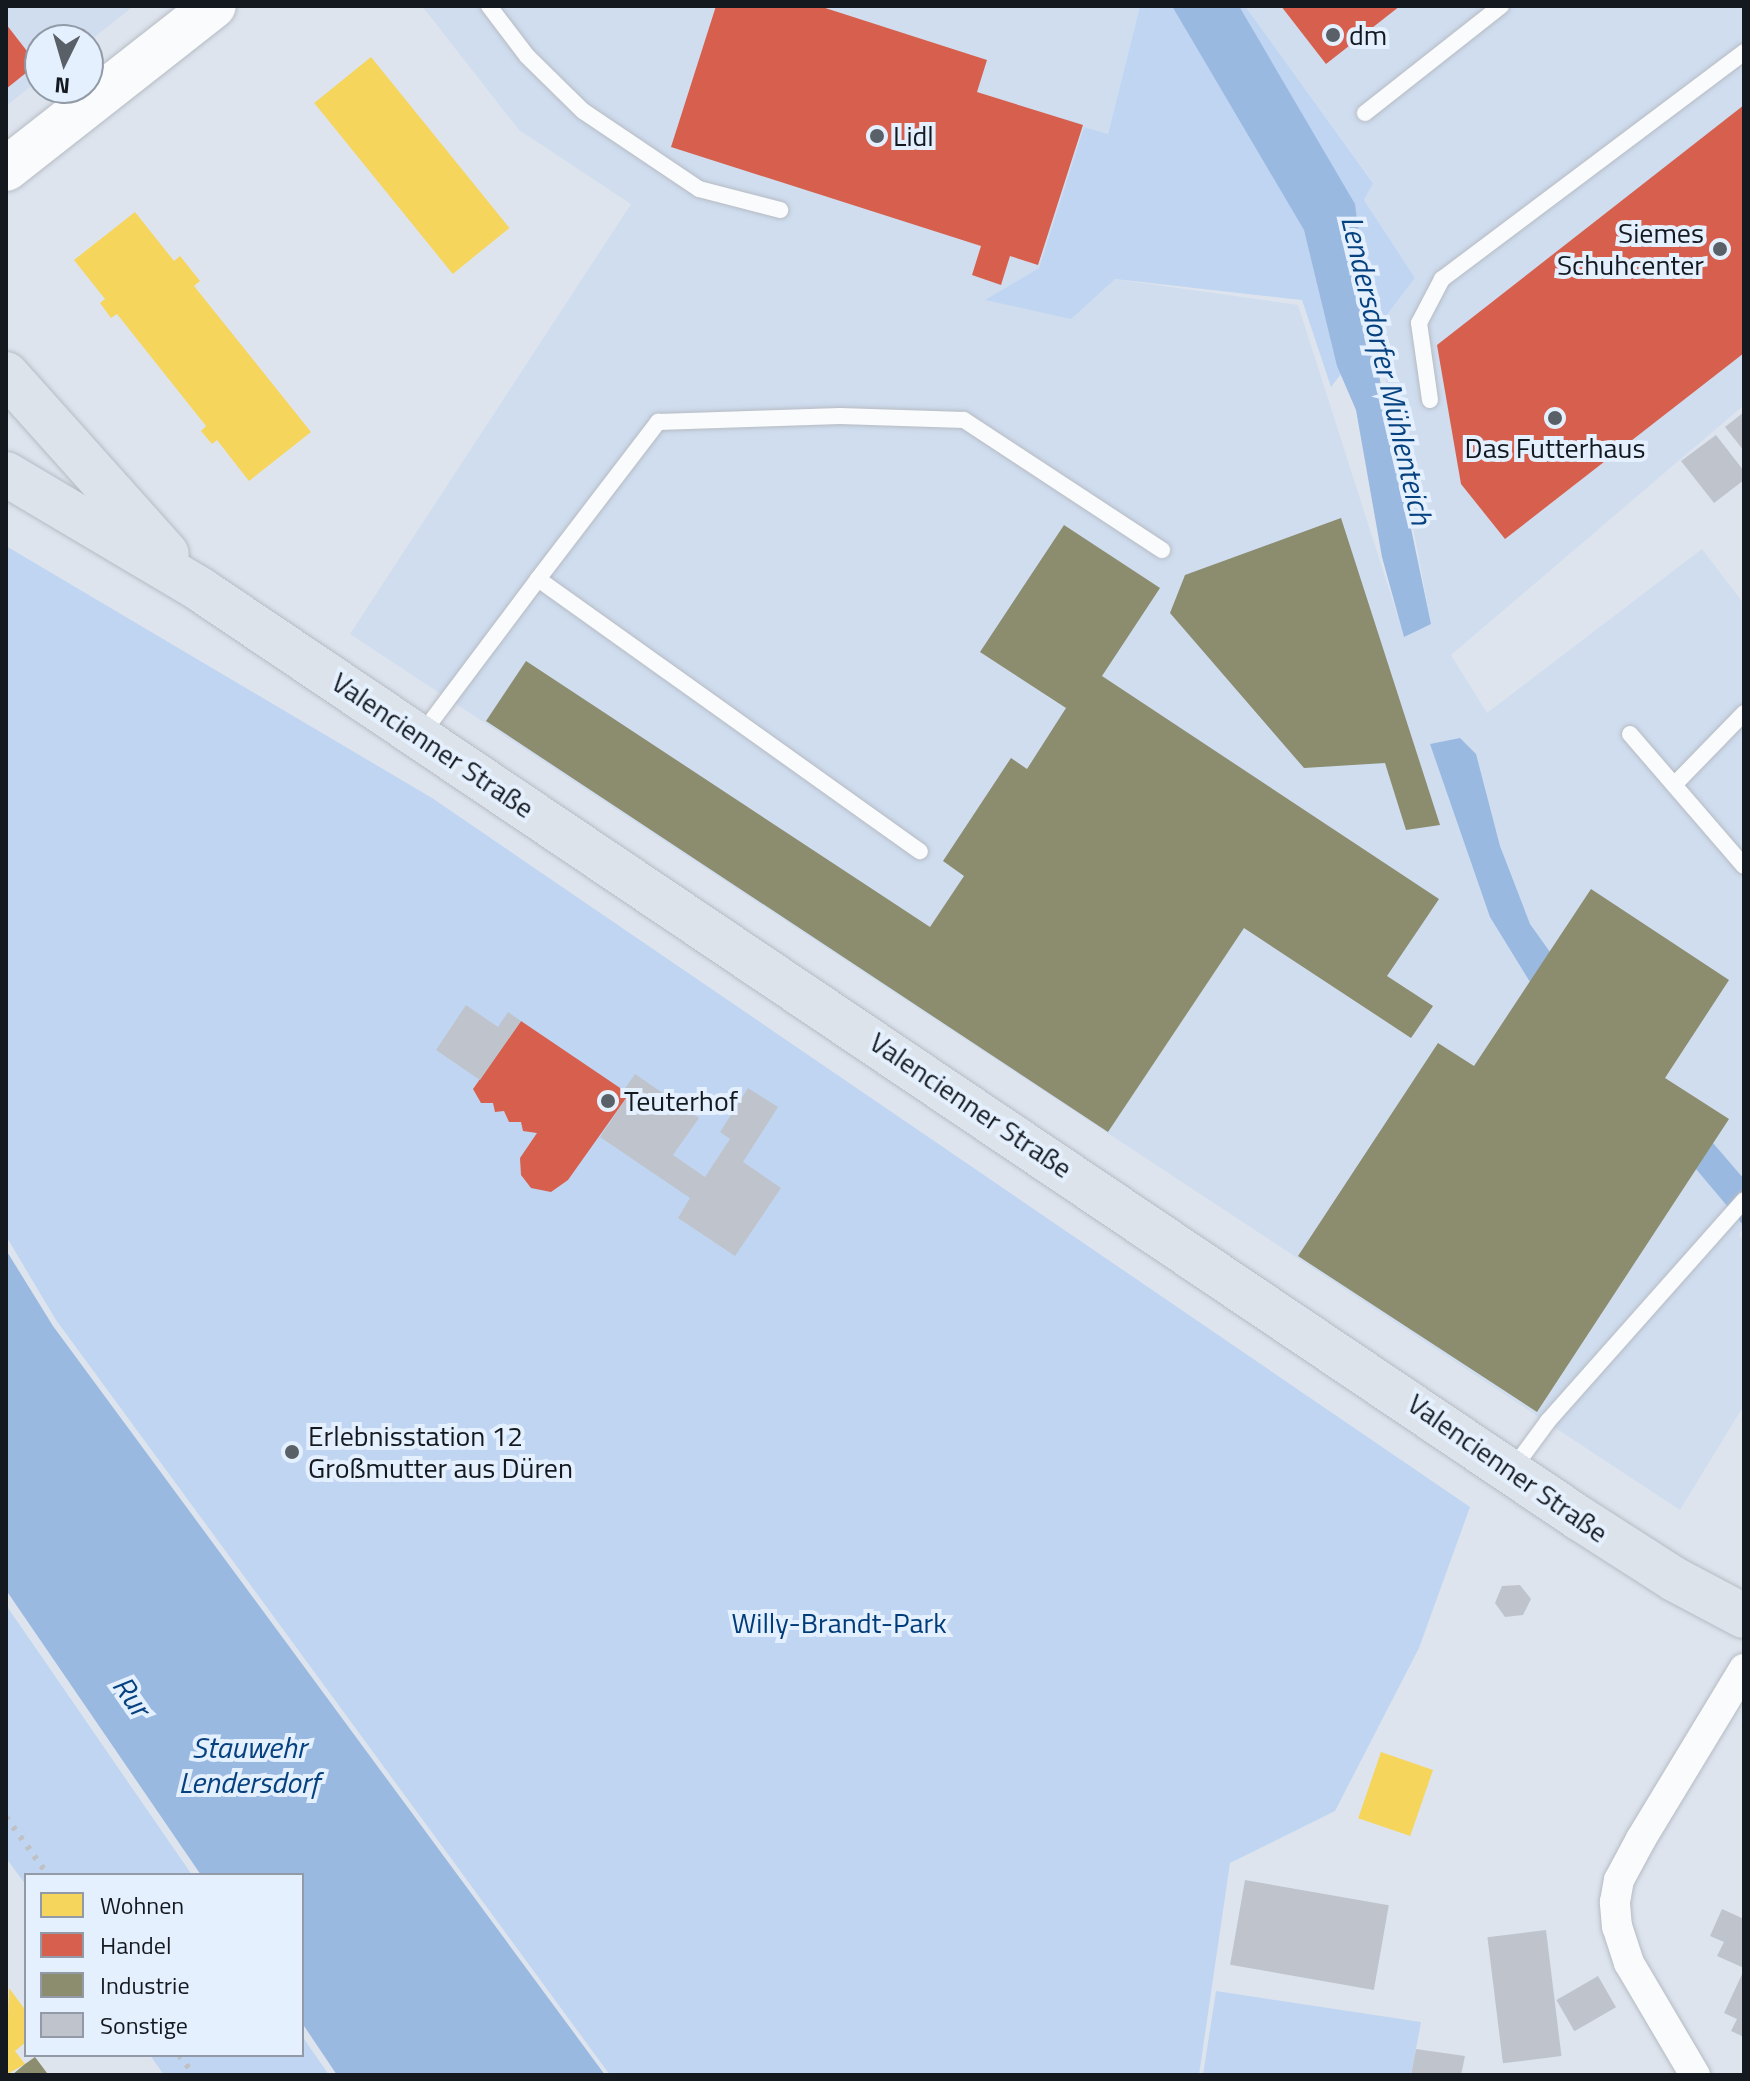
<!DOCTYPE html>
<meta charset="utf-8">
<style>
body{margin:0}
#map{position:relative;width:1750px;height:2081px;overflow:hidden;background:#dde4ee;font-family:"Titillium Web",sans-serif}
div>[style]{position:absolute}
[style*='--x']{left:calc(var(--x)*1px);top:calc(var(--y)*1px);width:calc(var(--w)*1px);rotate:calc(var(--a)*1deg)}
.built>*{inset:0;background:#cfddef}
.green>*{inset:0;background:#c0d5f1}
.water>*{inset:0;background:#9ab9e1}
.homes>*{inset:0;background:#f6d55c;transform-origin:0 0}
.shops>*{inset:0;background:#d6604d}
.industry>*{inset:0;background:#8c8c6e}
.building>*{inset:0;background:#bfc4cc;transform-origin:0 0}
.roads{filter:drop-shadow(0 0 2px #b6bbc3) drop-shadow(0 0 2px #b6bbc3)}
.lane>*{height:16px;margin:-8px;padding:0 8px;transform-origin:8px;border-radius:8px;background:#fafbfc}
.street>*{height:30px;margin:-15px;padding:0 15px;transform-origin:15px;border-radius:15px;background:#fafbfc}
.secondary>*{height:44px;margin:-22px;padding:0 22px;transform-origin:22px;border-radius:22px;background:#fafbfc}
.primary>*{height:44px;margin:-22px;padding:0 22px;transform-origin:22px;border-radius:22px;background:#dde3eb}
.rail>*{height:6px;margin-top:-3px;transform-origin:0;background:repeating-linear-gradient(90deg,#bfc1c4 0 4px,transparent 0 12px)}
.dots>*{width:22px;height:22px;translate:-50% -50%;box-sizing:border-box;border:4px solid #e5f0ff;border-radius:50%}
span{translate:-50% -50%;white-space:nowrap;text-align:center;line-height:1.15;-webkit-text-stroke:8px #e5f0ff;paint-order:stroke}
.poi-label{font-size:28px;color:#141920}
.left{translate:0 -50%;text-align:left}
.right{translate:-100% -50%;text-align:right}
.street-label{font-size:28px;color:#141920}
.park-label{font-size:28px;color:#003c79}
.water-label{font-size:30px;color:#074280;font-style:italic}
.frame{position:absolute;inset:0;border:8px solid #141920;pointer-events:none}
.legend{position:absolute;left:24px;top:1873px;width:280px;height:184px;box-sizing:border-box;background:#e5f0ff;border:2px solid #919aa6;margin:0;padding:10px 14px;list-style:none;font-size:24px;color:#141920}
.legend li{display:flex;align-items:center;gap:16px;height:40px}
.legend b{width:40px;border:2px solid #919aa6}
.north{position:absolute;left:24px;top:24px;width:80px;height:80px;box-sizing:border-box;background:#e5f0ff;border:2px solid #919aa6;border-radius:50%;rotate:185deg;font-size:22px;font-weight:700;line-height:32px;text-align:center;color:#141920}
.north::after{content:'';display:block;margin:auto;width:28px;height:36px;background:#5a6068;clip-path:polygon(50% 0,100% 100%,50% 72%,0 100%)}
</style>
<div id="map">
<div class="built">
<i style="clip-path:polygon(6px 6px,134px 6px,88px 42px,40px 40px,40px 79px,6px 106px)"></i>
<i style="clip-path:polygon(422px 6px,1140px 6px,1108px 134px,1084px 127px,1039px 268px,986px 300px,1071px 318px,1114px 279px,1298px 305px,1404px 636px,1431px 624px,1376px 328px,1415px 278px,1364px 200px,1373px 182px,1245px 6px,1744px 6px,1744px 405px,1451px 655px,1487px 713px,1702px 549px,1744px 604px,1744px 1228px,1739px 1234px,1744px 1243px,1744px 1405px,1680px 1510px,350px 634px,631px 204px,519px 130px)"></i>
</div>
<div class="green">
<i style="clip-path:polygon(1140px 6px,1245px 6px,1373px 183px,1364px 200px,1415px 278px,1331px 387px,1302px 300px,1115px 279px,1071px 319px,985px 300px,1039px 268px,1084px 127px,1108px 134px)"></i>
<i style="clip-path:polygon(6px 546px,432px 798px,1470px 1507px,1419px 1648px,1335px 1811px,1230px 1863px,1199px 2075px,610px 2075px,56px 1320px,6px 1236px)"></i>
<i style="clip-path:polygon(6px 1605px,192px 1875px,26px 1875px,26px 1885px,6px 1858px)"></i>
<i style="clip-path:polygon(1216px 1991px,1421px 2022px,1411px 2075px,1203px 2075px)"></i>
<i style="clip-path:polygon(302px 2036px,329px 2075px,164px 2075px,150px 2055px,302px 2055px)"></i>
</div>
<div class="water">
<i style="clip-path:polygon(1172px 6px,1239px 6px,1355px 204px,1374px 352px,1431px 624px,1404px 637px,1382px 557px,1356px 410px,1337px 366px,1304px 230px)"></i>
<i style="clip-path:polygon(1460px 738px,1476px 754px,1500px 846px,1530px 924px,1550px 952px,1530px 982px,1490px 917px,1430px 744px)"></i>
<i style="clip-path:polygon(1713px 1143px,1744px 1179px,1744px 1226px,1696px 1169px)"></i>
<i style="clip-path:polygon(6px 1250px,53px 1326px,605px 2075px,337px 2075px,302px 2023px,302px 1875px,201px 1875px,6px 1590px)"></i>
</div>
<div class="homes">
<i style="left:371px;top:57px;width:220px;height:73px;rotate:51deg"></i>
<i style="clip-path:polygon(135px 212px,174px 261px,180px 256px,200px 281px,194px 286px,311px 432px,249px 481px,217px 440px,212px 444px,201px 431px,206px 426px,117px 314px,111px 318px,100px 303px,105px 299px,74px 260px)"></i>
<i style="left:1381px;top:1752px;width:55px;height:70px;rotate:19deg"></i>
<i style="clip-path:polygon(9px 1988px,26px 2011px,26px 2042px,15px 2051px,25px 2064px,6px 2075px)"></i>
</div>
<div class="shops">
<i style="clip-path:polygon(716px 6px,819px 6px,987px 60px,977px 92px,1083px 125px,1038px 265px,1010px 256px,1001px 285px,972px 275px,981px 246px,671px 147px)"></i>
<i style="clip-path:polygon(1281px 6px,1400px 6px,1326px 64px)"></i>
<i style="clip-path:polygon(6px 24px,37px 64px,6px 89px)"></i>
<i style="clip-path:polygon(1744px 105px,1744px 353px,1505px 539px,1461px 484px,1437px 345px)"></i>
<i style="clip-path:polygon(521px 1021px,629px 1094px,568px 1180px,551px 1192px,531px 1188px,521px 1175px,520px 1158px,537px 1133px,523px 1131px,521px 1122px,509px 1122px,504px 1111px,495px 1112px,493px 1103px,481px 1103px,473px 1089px)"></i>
</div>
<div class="industry">
<i style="clip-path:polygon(1341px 518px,1440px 825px,1406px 830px,1385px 763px,1304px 768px,1170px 613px,1185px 575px)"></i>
<i style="clip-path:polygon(1064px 525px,1160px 588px,1102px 676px,1439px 899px,1387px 976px,1433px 1006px,1411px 1038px,1244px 928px,1108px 1132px,486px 721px,526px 661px,930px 927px,964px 876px,943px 861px,1011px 758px,1027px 769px,1066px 708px,980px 652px)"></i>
<i style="clip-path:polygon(1591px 889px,1729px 980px,1665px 1078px,1729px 1119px,1537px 1412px,1298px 1256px,1438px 1043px,1474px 1066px)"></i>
<i style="clip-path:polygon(35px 2057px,47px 2073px,12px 2075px,25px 2064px)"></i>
</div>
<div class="building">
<i style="clip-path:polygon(1744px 412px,1744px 451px,1725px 427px)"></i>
<i style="clip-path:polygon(1716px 435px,1744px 471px,1744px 480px,1714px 503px,1681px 461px)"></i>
<i style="clip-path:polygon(466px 1005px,498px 1027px,508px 1012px,521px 1021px,480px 1080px,436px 1050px)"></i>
<i style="clip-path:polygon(635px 1074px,699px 1118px,673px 1155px,705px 1177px,730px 1139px,720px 1132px,748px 1088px,778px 1107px,743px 1162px,781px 1188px,735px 1256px,678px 1218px,690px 1198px,600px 1137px,629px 1094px,624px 1090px)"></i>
<i style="clip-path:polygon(1520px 1585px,1531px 1599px,1523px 1615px,1505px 1617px,1495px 1603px,1502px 1586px)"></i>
<i style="left:1245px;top:1880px;width:146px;height:86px;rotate:10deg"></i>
<i style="clip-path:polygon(1722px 1909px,1744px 1919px,1744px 1968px,1717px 1956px,1724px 1942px,1710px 1936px)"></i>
<i style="left:1546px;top:1930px;width:127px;height:59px;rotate:83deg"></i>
<i style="clip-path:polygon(1744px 1970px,1744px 2037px,1731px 2031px,1737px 2019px,1724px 2013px)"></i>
<i style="left:1598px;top:1976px;width:36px;height:48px;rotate:60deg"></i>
<i style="clip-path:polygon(1416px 2049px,1465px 2056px,1461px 2075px,1411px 2075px)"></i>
</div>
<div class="roads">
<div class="lane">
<i style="--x:489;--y:6;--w:63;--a:52.8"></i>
<i style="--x:527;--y:56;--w:78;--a:44.5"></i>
<i style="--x:583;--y:111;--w:140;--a:33.9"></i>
<i style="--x:699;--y:189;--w:84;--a:14.5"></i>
<i style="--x:1365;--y:113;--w:173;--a:-38.2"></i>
<i style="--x:1430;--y:400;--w:78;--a:-98.1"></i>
<i style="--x:1419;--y:323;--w:50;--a:-62.4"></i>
<i style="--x:1442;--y:279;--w:378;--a:-36.9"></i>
<i style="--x:538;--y:579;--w:198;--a:-52.6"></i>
<i style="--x:658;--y:422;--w:182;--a:-1.9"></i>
<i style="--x:840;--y:416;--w:124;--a:1.8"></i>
<i style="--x:964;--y:420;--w:237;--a:33.3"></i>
<i style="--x:1630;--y:734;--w:174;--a:49.2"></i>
<i style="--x:421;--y:735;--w:195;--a:-53.1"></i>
<i style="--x:538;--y:579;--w:469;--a:35.5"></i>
<i style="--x:1676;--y:783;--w:98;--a:-45.8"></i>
<i style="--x:1512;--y:1470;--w:61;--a:-53.7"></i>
<i style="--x:1548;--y:1421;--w:295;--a:-48.4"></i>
</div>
<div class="street">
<i style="--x:1695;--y:2075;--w:130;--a:-120.5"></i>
<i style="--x:1629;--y:1963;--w:38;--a:-108"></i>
<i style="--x:1617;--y:1927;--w:25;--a:-95"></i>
<i style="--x:1615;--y:1902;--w:22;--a:-80"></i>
<i style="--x:1619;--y:1880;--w:47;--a:-61.8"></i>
<i style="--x:1641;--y:1839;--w:199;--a:-58.8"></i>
</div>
<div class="secondary">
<i style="--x:6;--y:169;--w:264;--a:-38.1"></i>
</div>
<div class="primary">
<i style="--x:6;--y:374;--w:241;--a:48.2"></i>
<i style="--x:6;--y:474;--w:227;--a:30.7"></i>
<i style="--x:201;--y:590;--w:1661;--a:33.96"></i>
<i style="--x:1579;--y:1518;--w:113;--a:32.7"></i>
<i style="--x:1674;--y:1579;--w:79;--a:27.9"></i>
</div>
</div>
<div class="rail">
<i style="--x:6;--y:1817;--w:72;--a:54.1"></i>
<i style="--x:179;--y:2055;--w:25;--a:53"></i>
</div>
<div class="dots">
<i style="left:1333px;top:35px;background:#5a6068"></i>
<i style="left:877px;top:136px;background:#5a6068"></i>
<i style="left:1720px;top:249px;background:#5a6068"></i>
<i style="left:1555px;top:418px;background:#5a6068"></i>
<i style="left:608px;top:1101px;background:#5a6068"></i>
<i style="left:292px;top:1452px;background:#5a6068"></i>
</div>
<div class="poi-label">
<span class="left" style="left:1349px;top:35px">dm</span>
<span class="left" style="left:893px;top:136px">Lidl</span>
<span class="right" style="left:1704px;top:249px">Siemes<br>Schuhcenter</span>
<span style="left:1555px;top:448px">Das Futterhaus</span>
<span class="left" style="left:624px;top:1101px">Teuterhof</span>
<span class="left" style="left:308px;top:1452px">Erlebnisstation 12<br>Großmutter aus Düren</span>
</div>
<div class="street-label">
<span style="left:433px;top:745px;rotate:34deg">Valencienner Straße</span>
<span style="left:971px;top:1105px;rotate:34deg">Valencienner Straße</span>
<span style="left:1508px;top:1468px;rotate:35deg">Valencienner Straße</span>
</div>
<div class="park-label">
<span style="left:839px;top:1623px">Willy-Brandt-Park</span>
</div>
<div class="water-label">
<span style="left:1387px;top:370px;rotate:77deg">Lendersdorfer Mühlenteich</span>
<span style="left:132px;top:1696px;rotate:55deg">Rur</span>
<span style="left:249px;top:1764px">Stauwehr<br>Lendersdorf</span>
</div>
<div class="frame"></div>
<ul class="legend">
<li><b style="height:22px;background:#f6d55c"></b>Wohnen</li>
<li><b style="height:22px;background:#d6604d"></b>Handel</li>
<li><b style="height:22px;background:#8c8c6e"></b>Industrie</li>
<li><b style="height:22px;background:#bfc4cc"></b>Sonstige</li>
</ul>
<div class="north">N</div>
</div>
